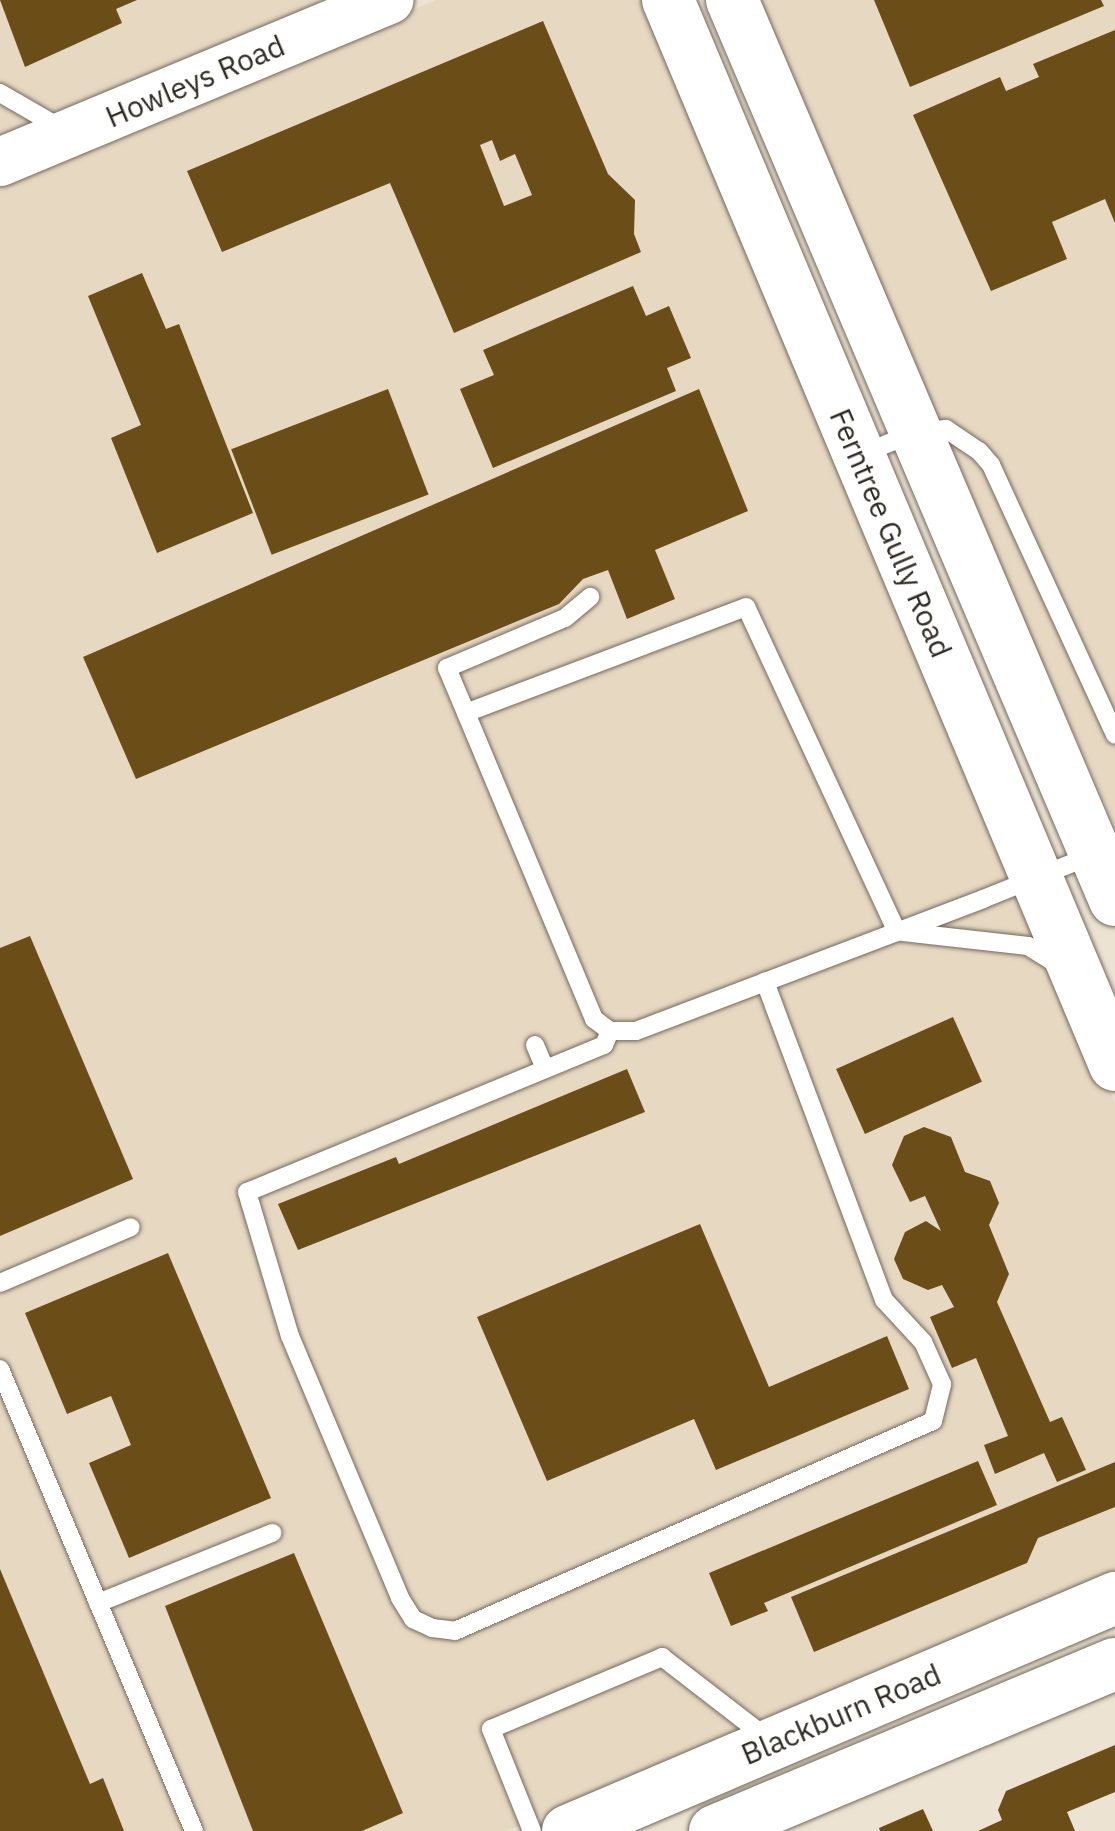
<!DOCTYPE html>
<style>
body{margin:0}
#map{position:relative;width:1115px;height:1831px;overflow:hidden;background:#ede3d3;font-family:"IBM Plex Sans",sans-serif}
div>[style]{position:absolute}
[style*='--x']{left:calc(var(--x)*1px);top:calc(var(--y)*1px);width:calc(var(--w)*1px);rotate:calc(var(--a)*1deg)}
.built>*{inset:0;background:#e7d8c2}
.building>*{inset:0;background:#6b4d17;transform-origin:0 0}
.roads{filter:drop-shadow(0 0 2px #736a5c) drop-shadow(0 0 2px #736a5c)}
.lane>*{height:18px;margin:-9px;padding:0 9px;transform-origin:9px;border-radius:9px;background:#fff}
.secondary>*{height:48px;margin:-24px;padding:0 24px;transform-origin:24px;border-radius:24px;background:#fff}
.primary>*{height:52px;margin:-26px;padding:0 26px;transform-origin:26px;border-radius:26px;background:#fff}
span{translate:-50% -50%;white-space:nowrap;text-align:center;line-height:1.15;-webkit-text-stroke:10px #fff;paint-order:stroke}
.street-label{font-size:30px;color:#2e2a24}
</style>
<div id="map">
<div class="built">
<i style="clip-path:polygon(0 0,325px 0,0 135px)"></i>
<i style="clip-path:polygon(436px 0,650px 0,1115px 1103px,1115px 1575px,506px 1831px,0 1831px,0 187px)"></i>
<i style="clip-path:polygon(750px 0,1115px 0,1115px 826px)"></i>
</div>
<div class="building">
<i style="clip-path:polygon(0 0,137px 0,116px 9px,122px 23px,25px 67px)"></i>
<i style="clip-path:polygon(874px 0,1101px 0,1104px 6px,910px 87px)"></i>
<i style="clip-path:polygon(evenodd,543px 21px,608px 174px,635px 200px,634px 234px,641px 252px,454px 333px,390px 183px,222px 252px,187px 171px,543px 21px,492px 140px,500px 161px,515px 154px,532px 195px,504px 206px,480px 145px,492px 140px)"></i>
<i style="clip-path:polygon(1115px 30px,1115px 223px,1105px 199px,1052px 222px,1067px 259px,991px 291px,913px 115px,1000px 77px,1006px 91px,1039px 77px,1033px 64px)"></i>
<i style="clip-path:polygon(142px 273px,166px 329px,179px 324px,253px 513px,157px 553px,111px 438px,141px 425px,88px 296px)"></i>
<i style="clip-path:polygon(633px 286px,646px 316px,669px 306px,691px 358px,667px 368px,676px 391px,493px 468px,460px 389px,494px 375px,483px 350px)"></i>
<i style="left:388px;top:389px;width:113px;height:168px;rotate:69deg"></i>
<i style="clip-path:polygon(699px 389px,748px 511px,655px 550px,675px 599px,627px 619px,608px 570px,583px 579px,559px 604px,136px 779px,83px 657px)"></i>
<i style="clip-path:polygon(30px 936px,133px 1179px,0 1236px,0 948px)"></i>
<i style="left:953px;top:1017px;width:71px;height:128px;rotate:66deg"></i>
<i style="clip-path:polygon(627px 1069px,645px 1112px,298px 1250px,278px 1204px,396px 1157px,399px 1164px)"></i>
<i style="clip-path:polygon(924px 1127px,951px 1137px,965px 1172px,990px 1181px,999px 1203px,989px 1225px,1009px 1274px,997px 1302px,1050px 1422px,1062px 1417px,1086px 1470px,1057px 1482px,1044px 1453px,995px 1474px,984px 1445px,1008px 1436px,976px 1358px,952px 1368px,930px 1317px,954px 1307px,942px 1285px,928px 1290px,903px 1279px,894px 1259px,905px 1232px,926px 1221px,941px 1231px,925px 1196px,910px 1202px,892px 1165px,904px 1136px)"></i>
<i style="clip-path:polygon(700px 1224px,769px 1387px,887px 1336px,909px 1389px,716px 1470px,694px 1419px,547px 1481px,477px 1317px)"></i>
<i style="clip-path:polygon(168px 1253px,271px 1498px,129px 1558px,89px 1463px,131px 1445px,111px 1396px,67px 1414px,25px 1313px)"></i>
<i style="clip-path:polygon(978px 1461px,997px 1505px,764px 1603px,768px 1611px,731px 1626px,709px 1573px)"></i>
<i style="clip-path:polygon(1115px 1462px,1115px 1507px,1038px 1538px,1027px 1563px,814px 1652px,791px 1597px)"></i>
<i style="clip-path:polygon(294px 1553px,403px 1813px,362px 1831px,253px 1831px,165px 1606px)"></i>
<i style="clip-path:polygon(0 1569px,90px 1784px,103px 1778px,124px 1831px,0 1831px)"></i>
<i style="clip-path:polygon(1115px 1745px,1115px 1792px,1067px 1812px,1075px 1831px,978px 1831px,1002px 1820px,998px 1810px,1006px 1791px)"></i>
<i style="clip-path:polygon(923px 1809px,933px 1831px,880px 1831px,879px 1828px)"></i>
</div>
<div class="roads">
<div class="lane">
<i style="--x:0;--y:93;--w:74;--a:30"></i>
<i style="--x:862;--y:454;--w:58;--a:-22.2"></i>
<i style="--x:916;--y:432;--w:30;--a:-6"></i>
<i style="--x:946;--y:429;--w:40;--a:34"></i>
<i style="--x:979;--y:451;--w:18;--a:49"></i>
<i style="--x:991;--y:465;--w:297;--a:65.3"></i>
<i style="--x:466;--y:713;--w:49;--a:-112.9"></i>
<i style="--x:447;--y:668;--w:128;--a:-23"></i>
<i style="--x:565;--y:618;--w:33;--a:-40"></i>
<i style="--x:897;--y:932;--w:358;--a:-114.9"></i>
<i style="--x:746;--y:607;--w:299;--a:159.3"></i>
<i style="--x:466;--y:713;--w:332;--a:67.3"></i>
<i style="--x:594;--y:1019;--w:20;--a:37"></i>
<i style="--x:610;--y:1031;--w:26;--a:0"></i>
<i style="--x:636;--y:1031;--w:371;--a:-20.8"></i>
<i style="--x:983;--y:899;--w:115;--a:-21.9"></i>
<i style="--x:903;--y:932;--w:126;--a:6.4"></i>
<i style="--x:1028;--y:946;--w:38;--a:32"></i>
<i style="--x:610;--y:1031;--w:15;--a:113"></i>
<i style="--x:604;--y:1045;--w:386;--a:157.6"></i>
<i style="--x:247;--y:1192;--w:150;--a:73.4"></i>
<i style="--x:290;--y:1336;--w:284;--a:67.2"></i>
<i style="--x:400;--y:1598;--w:25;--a:58"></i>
<i style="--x:413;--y:1619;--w:21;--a:25"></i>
<i style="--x:432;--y:1628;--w:23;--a:7"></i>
<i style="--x:455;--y:1631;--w:522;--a:-23.72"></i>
<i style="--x:933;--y:1421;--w:38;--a:-76"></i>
<i style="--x:942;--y:1384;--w:46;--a:-114.3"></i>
<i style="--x:923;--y:1342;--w:57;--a:-132.9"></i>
<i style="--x:884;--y:1300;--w:340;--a:-110.5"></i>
<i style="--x:535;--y:1045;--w:26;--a:67"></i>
<i style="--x:0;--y:1283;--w:142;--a:-23.1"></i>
<i style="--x:0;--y:1369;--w:501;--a:67.22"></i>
<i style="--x:98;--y:1603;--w:188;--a:-21.9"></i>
<i style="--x:532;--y:1831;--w:110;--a:-111.9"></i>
<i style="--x:491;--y:1729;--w:186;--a:-22.8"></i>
<i style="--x:662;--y:1657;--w:134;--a:37.7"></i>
</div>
<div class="secondary">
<i style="--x:0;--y:162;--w:422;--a:-22.6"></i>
</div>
<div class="primary">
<i style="--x:668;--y:0;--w:1155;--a:67.23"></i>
<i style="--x:732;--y:0;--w:978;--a:66.95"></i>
<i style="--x:568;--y:1831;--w:595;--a:-23.07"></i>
<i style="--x:715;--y:1831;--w:433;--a:-22.7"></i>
</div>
</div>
<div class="street-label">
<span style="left:195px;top:81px;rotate:-23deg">Howleys Road</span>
<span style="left:891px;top:533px;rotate:67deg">Ferntree Gully Road</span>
<span style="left:841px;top:1714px;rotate:-23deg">Blackburn Road</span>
</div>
</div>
